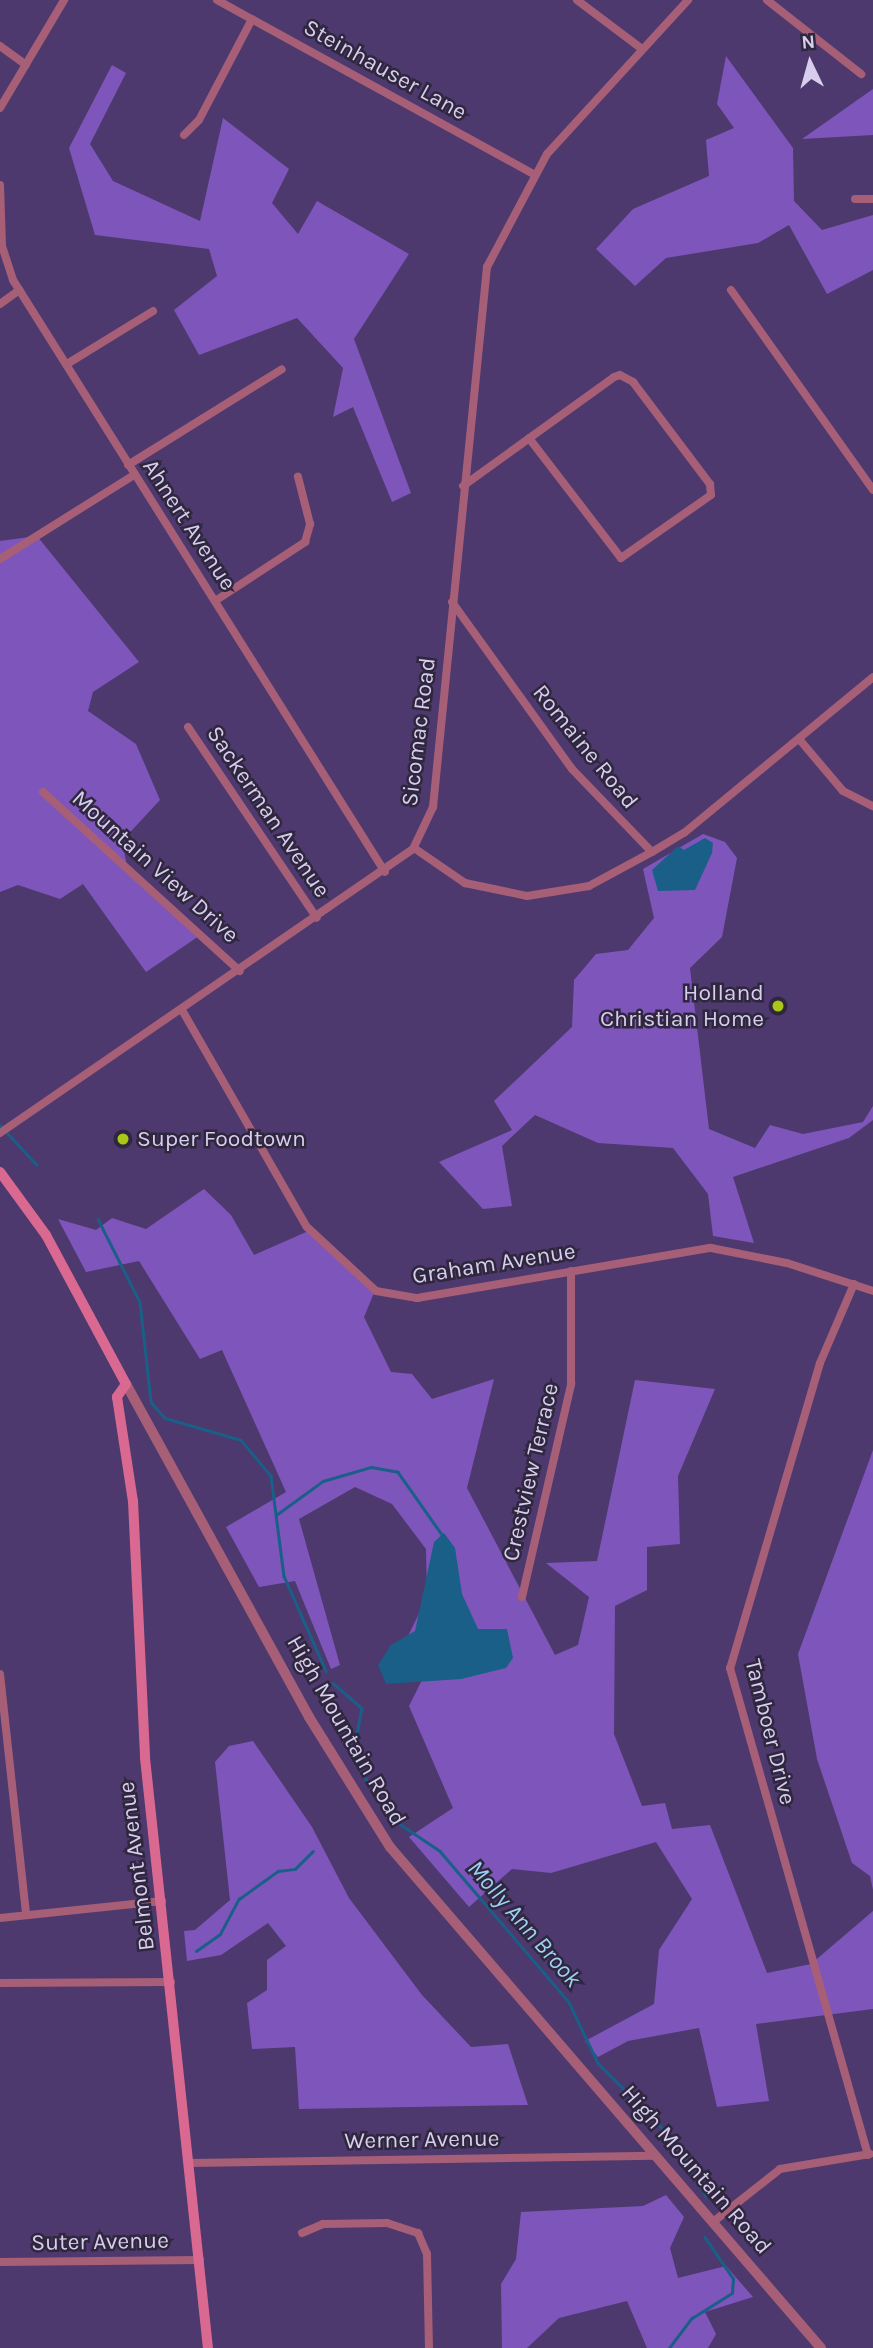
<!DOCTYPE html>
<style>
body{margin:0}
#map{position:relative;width:873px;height:2348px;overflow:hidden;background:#4d396d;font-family:Karla,sans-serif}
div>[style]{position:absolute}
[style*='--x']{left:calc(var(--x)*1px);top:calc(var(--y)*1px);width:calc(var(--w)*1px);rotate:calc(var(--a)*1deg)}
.forest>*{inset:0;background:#7e55bb}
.water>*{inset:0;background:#1a5f87}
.stream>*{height:2.5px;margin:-1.25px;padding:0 1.25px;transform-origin:1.25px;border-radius:1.25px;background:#1a5f87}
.minor>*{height:8px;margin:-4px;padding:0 4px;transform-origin:4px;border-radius:4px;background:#a65f76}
.tertiary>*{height:10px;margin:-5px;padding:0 5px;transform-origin:5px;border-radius:5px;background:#a65f76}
.secondary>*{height:10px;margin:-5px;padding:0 5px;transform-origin:5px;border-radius:5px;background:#da6991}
.dots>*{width:19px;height:19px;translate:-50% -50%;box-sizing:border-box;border:4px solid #2f273e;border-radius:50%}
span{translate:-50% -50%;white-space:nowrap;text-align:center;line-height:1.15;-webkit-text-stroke:5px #2f273e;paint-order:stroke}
.street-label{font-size:23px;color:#d7cdec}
.poi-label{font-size:23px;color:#d7cdec}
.right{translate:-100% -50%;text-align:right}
.left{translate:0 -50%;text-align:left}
.water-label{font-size:24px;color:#9cd0f4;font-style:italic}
.north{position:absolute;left:775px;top:28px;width:70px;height:70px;-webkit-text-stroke:5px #2f273e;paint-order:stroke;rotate:355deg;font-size:19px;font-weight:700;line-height:28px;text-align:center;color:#d7cdec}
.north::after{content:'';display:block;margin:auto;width:24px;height:32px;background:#d7cdec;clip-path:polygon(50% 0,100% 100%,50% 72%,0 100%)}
</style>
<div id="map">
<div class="forest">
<i style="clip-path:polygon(726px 56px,793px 148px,794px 201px,822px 230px,873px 215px,873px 270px,827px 294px,789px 225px,758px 243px,666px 258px,635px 286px,596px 249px,633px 209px,709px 176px,706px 140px,734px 128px,717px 104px)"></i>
<i style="clip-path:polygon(112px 65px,126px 73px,90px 144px,113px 181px,200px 221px,223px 118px,289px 169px,272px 203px,298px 234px,317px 201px,409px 254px,354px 339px,411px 493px,392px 502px,353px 407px,333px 417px,343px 368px,297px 318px,199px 355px,174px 310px,217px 276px,209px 249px,95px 235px,69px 148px)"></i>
<i style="clip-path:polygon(873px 89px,873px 135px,802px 139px)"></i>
<i style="clip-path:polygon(37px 536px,139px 662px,93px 692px,88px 711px,136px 744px,160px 800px,122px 841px,127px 866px,199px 936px,146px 972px,83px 884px,60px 899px,18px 885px,0 892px,0 541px)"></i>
<i style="clip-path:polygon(703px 834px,725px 842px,737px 858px,722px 937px,690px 968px,709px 1129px,755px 1148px,770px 1125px,803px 1134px,863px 1122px,873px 1106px,873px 1120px,849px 1138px,733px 1177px,754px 1243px,713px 1236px,708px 1194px,673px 1148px,598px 1143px,535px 1115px,502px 1146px,512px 1206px,483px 1209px,439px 1162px,512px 1130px,494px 1101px,572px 1027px,574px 980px,596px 954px,628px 950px,654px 918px,643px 869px)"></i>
<i style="clip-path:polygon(204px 1189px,231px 1215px,254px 1255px,313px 1229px,374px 1293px,364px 1317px,391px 1372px,412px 1374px,432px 1399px,494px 1379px,467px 1488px,555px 1655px,578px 1645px,589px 1597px,546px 1563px,597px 1561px,635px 1380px,715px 1389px,678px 1476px,680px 1544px,647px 1547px,647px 1590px,615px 1606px,614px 1734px,642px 1806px,665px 1803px,672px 1829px,710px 1825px,767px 1973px,811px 1964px,873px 1911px,873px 2009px,756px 2024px,769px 2101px,717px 2107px,699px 2028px,628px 2041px,598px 2057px,585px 2041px,654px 2004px,659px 1950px,692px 1899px,656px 1842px,551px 1873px,512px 1869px,469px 1907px,409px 1837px,453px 1808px,409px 1706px,422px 1680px,395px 1663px,427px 1597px,426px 1549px,392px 1504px,355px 1487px,299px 1519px,340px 1665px,331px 1669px,295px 1581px,259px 1587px,226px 1527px,286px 1492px,222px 1350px,200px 1359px,139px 1261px,86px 1272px,58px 1219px,96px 1230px,112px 1218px,146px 1229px)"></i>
<i style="clip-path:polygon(873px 1450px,873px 1890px,870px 1876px,852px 1863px,817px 1759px,798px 1654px)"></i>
<i style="clip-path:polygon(253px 1741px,312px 1827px,349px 1898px,422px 1995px,471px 2047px,508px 2044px,528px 2105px,299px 2109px,295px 2047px,252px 2049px,247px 2003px,267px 1990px,267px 1960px,286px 1946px,268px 1923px,221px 1955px,187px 1961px,184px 1931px,195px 1930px,230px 1900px,215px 1762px,229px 1746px)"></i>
<i style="clip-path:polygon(666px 2195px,684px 2217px,670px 2248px,678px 2278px,726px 2266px,753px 2297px,705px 2312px,716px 2334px,708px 2348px,647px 2348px,627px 2301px,559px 2318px,527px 2348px,502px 2348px,501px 2284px,516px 2259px,521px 2212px,643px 2206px)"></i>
</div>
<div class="water">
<i style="clip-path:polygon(705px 838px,713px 843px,712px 853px,695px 890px,658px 891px,652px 870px,678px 846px,684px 850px)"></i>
<i style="clip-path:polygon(444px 1533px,455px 1548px,462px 1594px,478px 1629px,507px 1629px,513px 1658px,506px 1668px,461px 1679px,386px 1684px,378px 1665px,391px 1645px,415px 1631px,434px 1542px)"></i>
</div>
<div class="stream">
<i style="--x:0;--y:1125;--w:54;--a:47.2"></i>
<i style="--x:98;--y:1219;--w:93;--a:63.2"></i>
<i style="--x:140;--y:1302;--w:101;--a:83.7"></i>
<i style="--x:151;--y:1402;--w:21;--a:49"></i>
<i style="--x:165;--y:1418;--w:79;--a:16.1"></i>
<i style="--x:241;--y:1440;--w:47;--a:50.2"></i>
<i style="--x:271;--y:1476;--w:101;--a:82.6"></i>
<i style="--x:284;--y:1576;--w:104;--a:66.1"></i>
<i style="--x:276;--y:1515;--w:58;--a:-35.9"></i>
<i style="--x:323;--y:1481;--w:50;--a:-16.3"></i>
<i style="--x:371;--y:1467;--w:27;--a:10"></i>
<i style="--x:398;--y:1472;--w:78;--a:54.9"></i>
<i style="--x:333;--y:1683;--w:38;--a:41"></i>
<i style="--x:362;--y:1708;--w:48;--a:100.8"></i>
<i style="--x:353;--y:1755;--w:22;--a:63"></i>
<i style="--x:363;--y:1775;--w:61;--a:52.9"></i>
<i style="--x:400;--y:1824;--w:48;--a:34"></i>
<i style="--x:440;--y:1851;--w:199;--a:49.5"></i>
<i style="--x:569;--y:2002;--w:68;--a:64.6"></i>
<i style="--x:598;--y:2063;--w:111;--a:45.4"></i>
<i style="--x:676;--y:2142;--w:62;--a:60.9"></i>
<i style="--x:196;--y:1951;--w:29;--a:-35"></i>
<i style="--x:220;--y:1934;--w:40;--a:-62"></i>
<i style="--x:239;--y:1899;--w:48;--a:-35.7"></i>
<i style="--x:278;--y:1871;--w:17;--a:-7"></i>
<i style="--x:295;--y:1869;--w:25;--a:-45"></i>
<i style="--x:669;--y:2348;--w:38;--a:-53"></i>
<i style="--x:692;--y:2318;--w:47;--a:-32"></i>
<i style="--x:732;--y:2293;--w:14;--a:-86"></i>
<i style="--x:733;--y:2279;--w:50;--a:-124.3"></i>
</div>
<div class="minor">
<i style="--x:217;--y:0;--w:361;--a:28.8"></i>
<i style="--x:577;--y:0;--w:81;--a:37"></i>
<i style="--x:767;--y:0;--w:120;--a:38.2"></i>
<i style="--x:0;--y:46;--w:32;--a:36"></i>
<i style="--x:0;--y:108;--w:126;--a:-59.3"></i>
<i style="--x:184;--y:135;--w:21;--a:-45"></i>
<i style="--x:199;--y:120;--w:114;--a:-62.3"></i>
<i style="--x:0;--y:185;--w:61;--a:88.1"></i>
<i style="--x:2;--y:246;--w:36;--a:72"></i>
<i style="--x:13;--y:280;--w:699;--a:57.86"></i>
<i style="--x:855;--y:199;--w:18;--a:0"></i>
<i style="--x:731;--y:290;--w:245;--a:54.6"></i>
<i style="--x:0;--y:304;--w:24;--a:-36"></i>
<i style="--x:67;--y:364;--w:101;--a:-31.6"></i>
<i style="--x:128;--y:465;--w:181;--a:-31.9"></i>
<i style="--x:463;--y:486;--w:186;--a:-35.8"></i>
<i style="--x:614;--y:377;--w:6;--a:-18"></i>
<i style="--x:620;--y:375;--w:15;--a:28"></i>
<i style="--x:633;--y:382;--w:128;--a:53"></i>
<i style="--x:710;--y:484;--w:11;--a:85"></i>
<i style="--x:711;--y:495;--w:110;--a:145"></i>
<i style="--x:621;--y:558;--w:151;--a:-127.5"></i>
<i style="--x:0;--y:559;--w:158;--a:-32.1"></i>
<i style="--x:215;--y:601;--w:108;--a:-33.2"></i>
<i style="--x:305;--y:542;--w:19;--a:-74"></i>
<i style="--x:310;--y:524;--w:49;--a:-104.3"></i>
<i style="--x:452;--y:602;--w:206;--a:54.3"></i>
<i style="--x:572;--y:769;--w:115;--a:46.1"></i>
<i style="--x:652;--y:852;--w:37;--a:-31"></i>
<i style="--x:684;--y:833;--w:245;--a:-39.5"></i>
<i style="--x:188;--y:727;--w:230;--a:56"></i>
<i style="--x:799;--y:739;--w:68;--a:49.8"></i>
<i style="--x:843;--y:791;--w:34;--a:27"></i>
<i style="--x:43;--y:792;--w:266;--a:42.3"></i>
<i style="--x:414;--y:848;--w:62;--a:34.5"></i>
<i style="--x:465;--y:883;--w:63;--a:11.8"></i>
<i style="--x:527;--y:896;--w:63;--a:-9.2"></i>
<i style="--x:589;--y:886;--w:72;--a:-28.4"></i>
<i style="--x:182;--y:1010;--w:250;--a:60.1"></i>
<i style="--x:307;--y:1227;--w:94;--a:42.8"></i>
<i style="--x:376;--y:1291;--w:42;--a:9.7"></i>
<i style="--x:417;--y:1298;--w:298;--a:-9.7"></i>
<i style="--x:711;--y:1248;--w:77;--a:11.2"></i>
<i style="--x:787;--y:1263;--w:90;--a:18"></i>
<i style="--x:0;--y:1133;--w:501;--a:-34.51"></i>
<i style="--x:413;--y:849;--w:47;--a:-64.5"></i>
<i style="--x:433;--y:807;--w:543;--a:-84.29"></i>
<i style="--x:487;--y:267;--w:128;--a:-62"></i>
<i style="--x:547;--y:154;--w:209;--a:-47.5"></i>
<i style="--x:854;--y:1284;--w:86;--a:113.3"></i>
<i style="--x:820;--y:1363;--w:318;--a:106.4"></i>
<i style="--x:730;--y:1668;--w:506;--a:74.18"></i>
<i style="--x:522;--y:1597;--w:219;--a:-77"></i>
<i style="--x:571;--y:1384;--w:113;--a:-90"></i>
<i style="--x:0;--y:1674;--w:242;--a:83.8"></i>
<i style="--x:0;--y:1918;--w:163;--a:-6"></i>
<i style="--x:0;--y:1983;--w:171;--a:-0.3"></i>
<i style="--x:190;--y:2163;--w:465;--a:-0.9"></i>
<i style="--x:713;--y:2222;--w:85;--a:-38.3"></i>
<i style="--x:780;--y:2169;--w:91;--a:-9.5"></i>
<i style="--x:302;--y:2233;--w:23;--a:-23"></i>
<i style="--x:323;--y:2224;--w:64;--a:-0.9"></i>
<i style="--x:387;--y:2223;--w:33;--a:18"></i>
<i style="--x:418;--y:2233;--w:23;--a:67"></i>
<i style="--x:427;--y:2254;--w:94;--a:88.8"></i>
<i style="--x:0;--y:2262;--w:200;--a:-0.6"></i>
</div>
<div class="tertiary">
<i style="--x:126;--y:1384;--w:380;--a:61.2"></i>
<i style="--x:309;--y:1717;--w:153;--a:58.1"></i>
<i style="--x:390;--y:1847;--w:661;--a:49.3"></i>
</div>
<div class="secondary">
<i style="--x:0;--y:1172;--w:78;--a:53.9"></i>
<i style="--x:46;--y:1235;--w:169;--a:61.8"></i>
<i style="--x:126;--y:1384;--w:16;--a:125"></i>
<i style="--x:117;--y:1397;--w:105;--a:81.3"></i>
<i style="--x:133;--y:1501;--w:257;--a:87.3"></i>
<i style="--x:145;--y:1758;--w:593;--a:83.91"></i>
</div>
<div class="dots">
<i style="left:778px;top:1006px;background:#aac718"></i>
<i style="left:123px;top:1139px;background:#aac718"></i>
</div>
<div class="street-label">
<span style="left:385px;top:70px;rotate:29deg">Steinhauser Lane</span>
<span style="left:189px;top:525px;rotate:57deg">Ahnert Avenue</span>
<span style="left:419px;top:732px;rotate:-83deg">Sicomac Road</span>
<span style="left:585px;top:747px;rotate:51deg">Romaine Road</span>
<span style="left:268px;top:812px;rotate:56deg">Sackerman Avenue</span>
<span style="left:155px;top:867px;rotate:42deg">Mountain View Drive</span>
<span style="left:494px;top:1264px;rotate:-9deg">Graham Avenue</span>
<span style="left:531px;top:1472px;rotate:-77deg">Crestview Terrace</span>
<span style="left:346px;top:1731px;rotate:60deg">High Mountain Road</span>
<span style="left:770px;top:1732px;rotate:76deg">Tamboer Drive</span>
<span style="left:137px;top:1866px;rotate:-97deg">Belmont Avenue</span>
<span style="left:422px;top:2140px;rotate:-1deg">Werner Avenue</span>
<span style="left:696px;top:2170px;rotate:49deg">High Mountain Road</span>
<span style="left:100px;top:2242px;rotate:-1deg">Suter Avenue</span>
</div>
<div class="poi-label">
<span class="right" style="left:764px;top:1006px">Holland<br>Christian Home</span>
<span class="left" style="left:137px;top:1139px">Super Foodtown</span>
</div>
<div class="water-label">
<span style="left:524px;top:1924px;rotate:49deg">Molly Ann Brook</span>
</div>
<div class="north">N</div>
</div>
